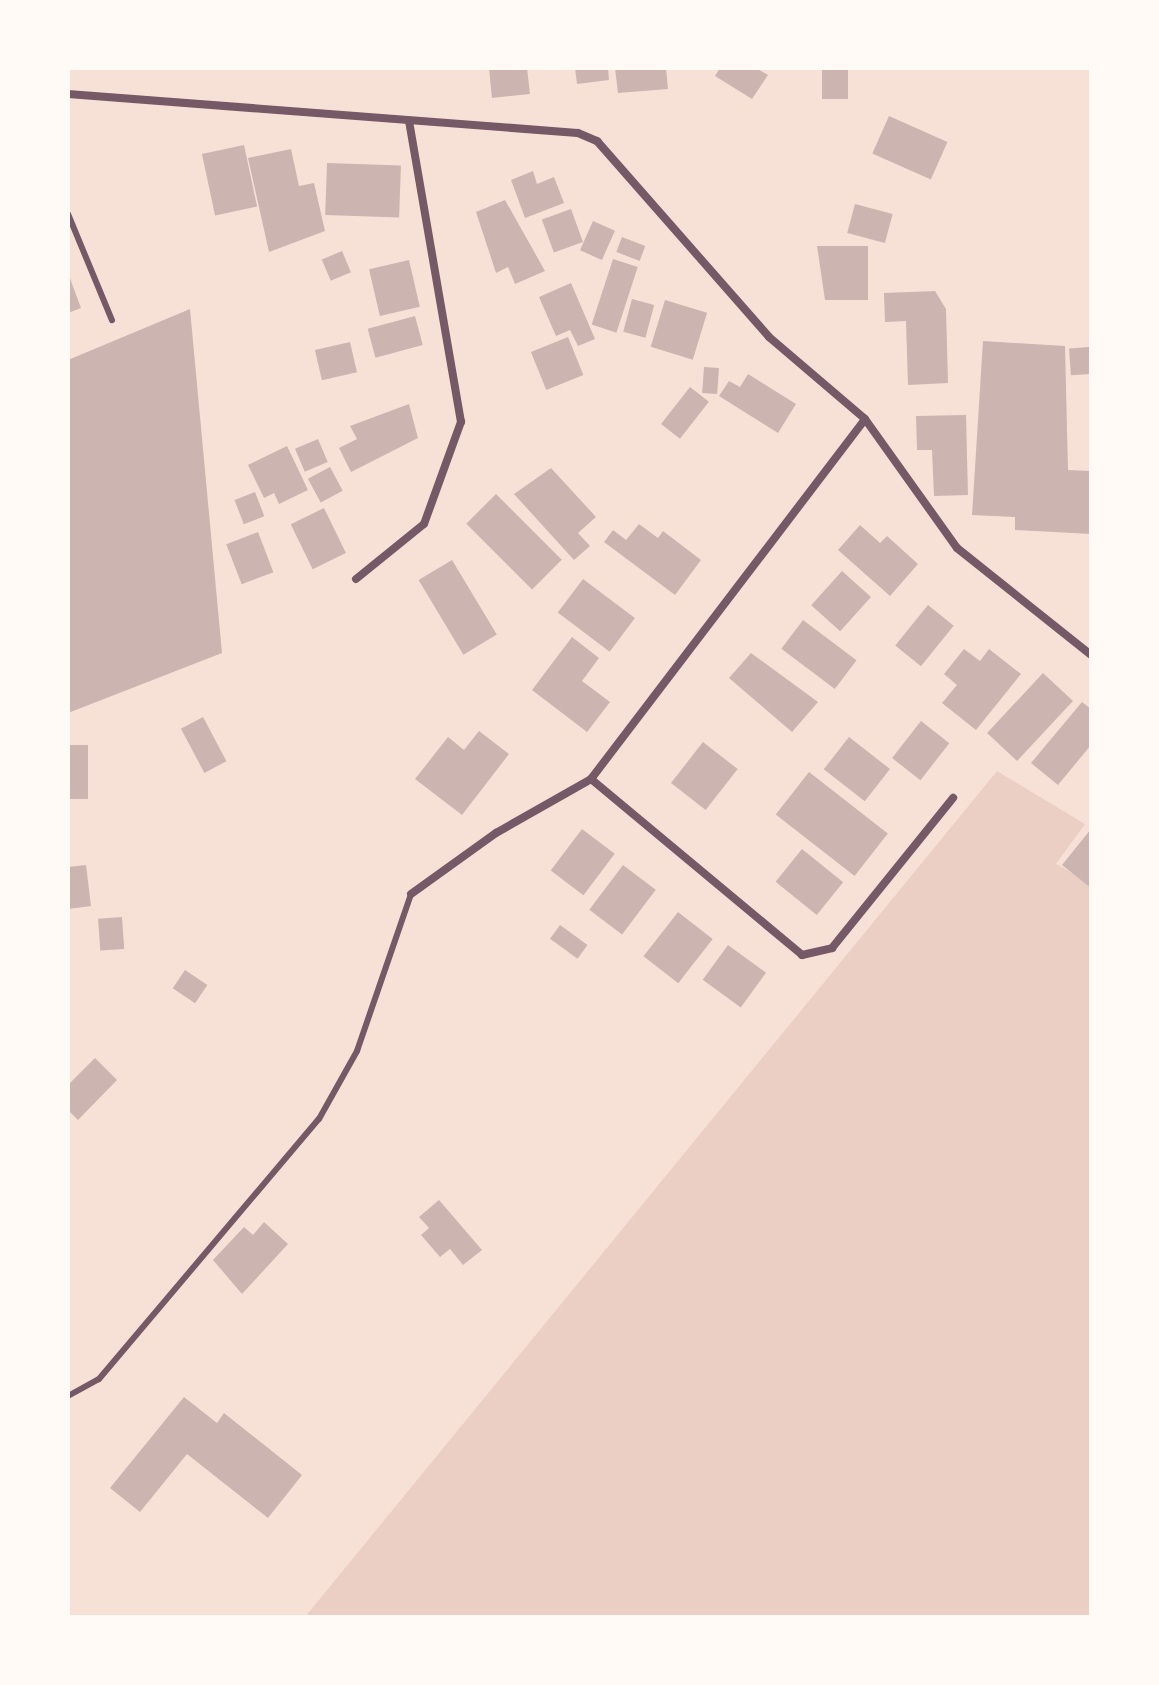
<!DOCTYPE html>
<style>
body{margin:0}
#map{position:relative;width:1159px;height:1685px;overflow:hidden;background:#f7e1d7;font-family:Helvetica,sans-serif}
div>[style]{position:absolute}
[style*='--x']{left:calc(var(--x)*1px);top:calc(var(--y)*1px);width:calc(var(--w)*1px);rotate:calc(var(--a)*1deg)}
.green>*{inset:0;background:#ebcfc5}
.building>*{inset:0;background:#ccb4b1;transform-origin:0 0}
.service>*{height:6px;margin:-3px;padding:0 3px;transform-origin:3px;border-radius:3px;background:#755966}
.minor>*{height:8px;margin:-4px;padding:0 4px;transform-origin:4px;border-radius:4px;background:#755966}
span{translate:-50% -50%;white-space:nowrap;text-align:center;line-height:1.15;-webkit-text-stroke:6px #fffaf5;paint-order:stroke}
.frame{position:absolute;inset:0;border:70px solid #fffaf5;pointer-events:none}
</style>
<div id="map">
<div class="green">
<i style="clip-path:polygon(997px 771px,1085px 824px,1056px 864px,1091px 883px,1091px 1617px,305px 1617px)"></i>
</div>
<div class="building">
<i style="clip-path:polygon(489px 68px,527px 68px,530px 94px,492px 98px)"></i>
<i style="clip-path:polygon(575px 68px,608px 68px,609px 80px,577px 84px)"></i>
<i style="clip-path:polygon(615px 68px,666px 68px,668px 89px,618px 93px)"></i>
<i style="clip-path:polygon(720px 68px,756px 68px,768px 75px,752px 99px,715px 76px)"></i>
<i style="left:822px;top:68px;width:26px;height:31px"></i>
<i style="left:889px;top:116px;width:64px;height:41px;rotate:24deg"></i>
<i style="left:244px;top:145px;width:63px;height:43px;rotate:78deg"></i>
<i style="clip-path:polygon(291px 149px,299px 186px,314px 183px,325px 231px,269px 252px,248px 158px)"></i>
<i style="left:327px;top:163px;width:74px;height:52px;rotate:2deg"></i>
<i style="clip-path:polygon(533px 171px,537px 184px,554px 177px,564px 203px,525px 218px,511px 180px)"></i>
<i style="clip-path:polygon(505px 200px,545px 271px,515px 284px,508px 267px,496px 273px,476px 212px)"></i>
<i style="left:855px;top:204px;width:39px;height:30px;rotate:15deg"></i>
<i style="left:571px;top:209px;width:35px;height:31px;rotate:70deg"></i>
<i style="left:593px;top:221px;width:24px;height:32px;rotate:24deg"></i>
<i style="left:622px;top:237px;width:25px;height:16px;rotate:21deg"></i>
<i style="clip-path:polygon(817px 246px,868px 246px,868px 300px,825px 300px)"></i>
<i style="left:342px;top:251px;width:23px;height:22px;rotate:67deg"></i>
<i style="left:613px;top:259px;width:26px;height:69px;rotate:18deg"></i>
<i style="left:409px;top:260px;width:48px;height:41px;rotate:77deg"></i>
<i style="clip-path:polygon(68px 273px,81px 308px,68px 313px)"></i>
<i style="clip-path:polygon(571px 283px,595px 339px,578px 346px,570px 330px,556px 336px,539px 297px)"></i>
<i style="clip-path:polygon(935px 291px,946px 309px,948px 383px,908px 385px,906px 321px,885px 322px,884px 293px)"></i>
<i style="left:632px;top:299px;width:23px;height:34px;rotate:15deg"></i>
<i style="left:665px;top:300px;width:44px;height:49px;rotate:17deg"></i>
<i style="clip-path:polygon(190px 309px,222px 653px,68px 713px,68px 360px)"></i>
<i style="left:415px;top:316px;width:30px;height:49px;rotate:75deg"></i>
<i style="left:568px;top:337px;width:41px;height:40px;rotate:68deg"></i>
<i style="clip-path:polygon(983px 341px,1065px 346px,1068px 470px,1090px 471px,1091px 534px,1015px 530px,1015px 517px,972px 515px)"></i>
<i style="left:350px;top:342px;width:31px;height:36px;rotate:77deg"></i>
<i style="left:1089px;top:347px;width:27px;height:20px;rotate:86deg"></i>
<i style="left:704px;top:367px;width:15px;height:26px;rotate:4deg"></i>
<i style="clip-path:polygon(748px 374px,796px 404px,778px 433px,719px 396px,729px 381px,740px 387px)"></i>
<i style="left:690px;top:387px;width:24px;height:47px;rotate:38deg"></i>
<i style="clip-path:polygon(409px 404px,418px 438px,351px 472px,339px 448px,357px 439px,350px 426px)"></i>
<i style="clip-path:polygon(966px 415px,968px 495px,934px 496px,932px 450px,917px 450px,916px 416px)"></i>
<i style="left:318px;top:439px;width:25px;height:25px;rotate:67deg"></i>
<i style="clip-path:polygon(287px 446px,308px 490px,279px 504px,274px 493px,264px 498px,248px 465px)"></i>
<i style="left:330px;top:467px;width:27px;height:25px;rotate:62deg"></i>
<i style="clip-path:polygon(551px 468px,596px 517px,578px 533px,590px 546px,574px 560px,514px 494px)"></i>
<i style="left:255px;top:492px;width:26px;height:22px;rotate:69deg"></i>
<i style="left:496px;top:494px;width:93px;height:42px;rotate:45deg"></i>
<i style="left:324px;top:508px;width:50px;height:37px;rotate:64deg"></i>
<i style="clip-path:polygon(639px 524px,658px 538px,663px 531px,701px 560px,675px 595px,604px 542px,613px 530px,626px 540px)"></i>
<i style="clip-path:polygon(860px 525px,880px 543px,887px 536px,918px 564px,890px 596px,838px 550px)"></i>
<i style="left:258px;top:532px;width:43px;height:34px;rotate:69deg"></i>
<i style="left:452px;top:560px;width:87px;height:39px;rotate:59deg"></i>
<i style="left:842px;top:571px;width:39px;height:46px;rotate:42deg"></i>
<i style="left:583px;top:579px;width:65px;height:42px;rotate:37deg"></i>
<i style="left:928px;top:605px;width:33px;height:52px;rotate:39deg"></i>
<i style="left:803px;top:620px;width:67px;height:36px;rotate:37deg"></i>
<i style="clip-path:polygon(572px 637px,599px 658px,582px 681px,610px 702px,587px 732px,532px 690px)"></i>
<i style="clip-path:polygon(964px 649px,980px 661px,989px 649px,1021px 674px,976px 730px,942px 703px,957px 685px,944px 674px)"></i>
<i style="clip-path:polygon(751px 653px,818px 702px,792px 732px,729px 678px)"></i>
<i style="left:1043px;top:673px;width:41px;height:82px;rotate:43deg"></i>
<i style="clip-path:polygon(1082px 702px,1091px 709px,1091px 745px,1058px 785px,1031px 763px)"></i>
<i style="left:203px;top:717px;width:50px;height:25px;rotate:62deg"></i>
<i style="left:921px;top:721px;width:36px;height:47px;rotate:38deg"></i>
<i style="clip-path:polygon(479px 731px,509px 754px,462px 815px,415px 779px,448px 737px,464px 750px)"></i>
<i style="left:849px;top:737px;width:52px;height:41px;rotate:38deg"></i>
<i style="left:703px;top:742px;width:44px;height:52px;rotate:38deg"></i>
<i style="left:68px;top:745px;width:20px;height:54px"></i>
<i style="left:809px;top:772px;width:100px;height:54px;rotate:38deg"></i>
<i style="left:582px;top:829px;width:41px;height:52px;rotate:37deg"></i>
<i style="clip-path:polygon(1091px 829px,1091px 888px,1062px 865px)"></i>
<i style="left:802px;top:849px;width:53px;height:42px;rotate:39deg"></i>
<i style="clip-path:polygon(86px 865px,91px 906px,68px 909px,68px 867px)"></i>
<i style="left:623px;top:865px;width:41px;height:56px;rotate:37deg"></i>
<i style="left:678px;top:912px;width:44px;height:56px;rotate:38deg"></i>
<i style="left:122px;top:917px;width:32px;height:24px;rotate:86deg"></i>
<i style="left:560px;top:925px;width:34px;height:17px;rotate:36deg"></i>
<i style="left:728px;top:945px;width:47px;height:43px;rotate:36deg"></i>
<i style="left:185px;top:970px;width:27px;height:22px;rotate:34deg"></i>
<i style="clip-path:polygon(95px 1058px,117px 1080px,78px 1120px,68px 1110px,68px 1085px)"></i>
<i style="clip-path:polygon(439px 1200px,482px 1250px,463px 1265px,450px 1249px,440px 1257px,421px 1235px,429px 1228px,419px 1217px)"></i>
<i style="clip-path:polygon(264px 1222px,288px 1244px,242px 1294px,213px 1260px,244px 1227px,253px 1235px)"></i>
<i style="clip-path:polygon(184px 1397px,217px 1423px,224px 1413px,302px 1475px,268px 1518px,187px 1454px,140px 1512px,110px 1488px)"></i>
</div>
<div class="service">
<i style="--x:68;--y:214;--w:115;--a:67.5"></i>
<i style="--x:68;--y:1396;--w:35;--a:-29"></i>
<i style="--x:99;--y:1379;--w:341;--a:-49.8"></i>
<i style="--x:319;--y:1119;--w:78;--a:-60.8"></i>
<i style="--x:357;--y:1051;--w:166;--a:-71"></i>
</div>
<div class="minor">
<i style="--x:68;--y:94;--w:511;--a:4.37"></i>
<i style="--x:578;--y:133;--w:21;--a:23"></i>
<i style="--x:597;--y:141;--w:261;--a:48.7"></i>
<i style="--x:769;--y:337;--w:126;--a:40.5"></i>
<i style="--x:865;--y:419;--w:158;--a:54.5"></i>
<i style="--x:957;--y:548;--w:171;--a:38.6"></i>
<i style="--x:356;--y:579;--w:87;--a:-39"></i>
<i style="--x:424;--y:524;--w:109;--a:-70.1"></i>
<i style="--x:461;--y:422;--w:304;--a:-99.8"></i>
<i style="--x:591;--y:779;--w:275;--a:39.8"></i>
<i style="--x:802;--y:955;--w:31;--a:-13"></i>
<i style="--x:832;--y:948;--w:193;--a:-51.1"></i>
<i style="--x:411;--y:894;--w:105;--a:-35.7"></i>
<i style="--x:496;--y:833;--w:109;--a:-29.6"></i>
<i style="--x:591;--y:779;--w:452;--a:-52.7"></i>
</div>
<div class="frame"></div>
</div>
